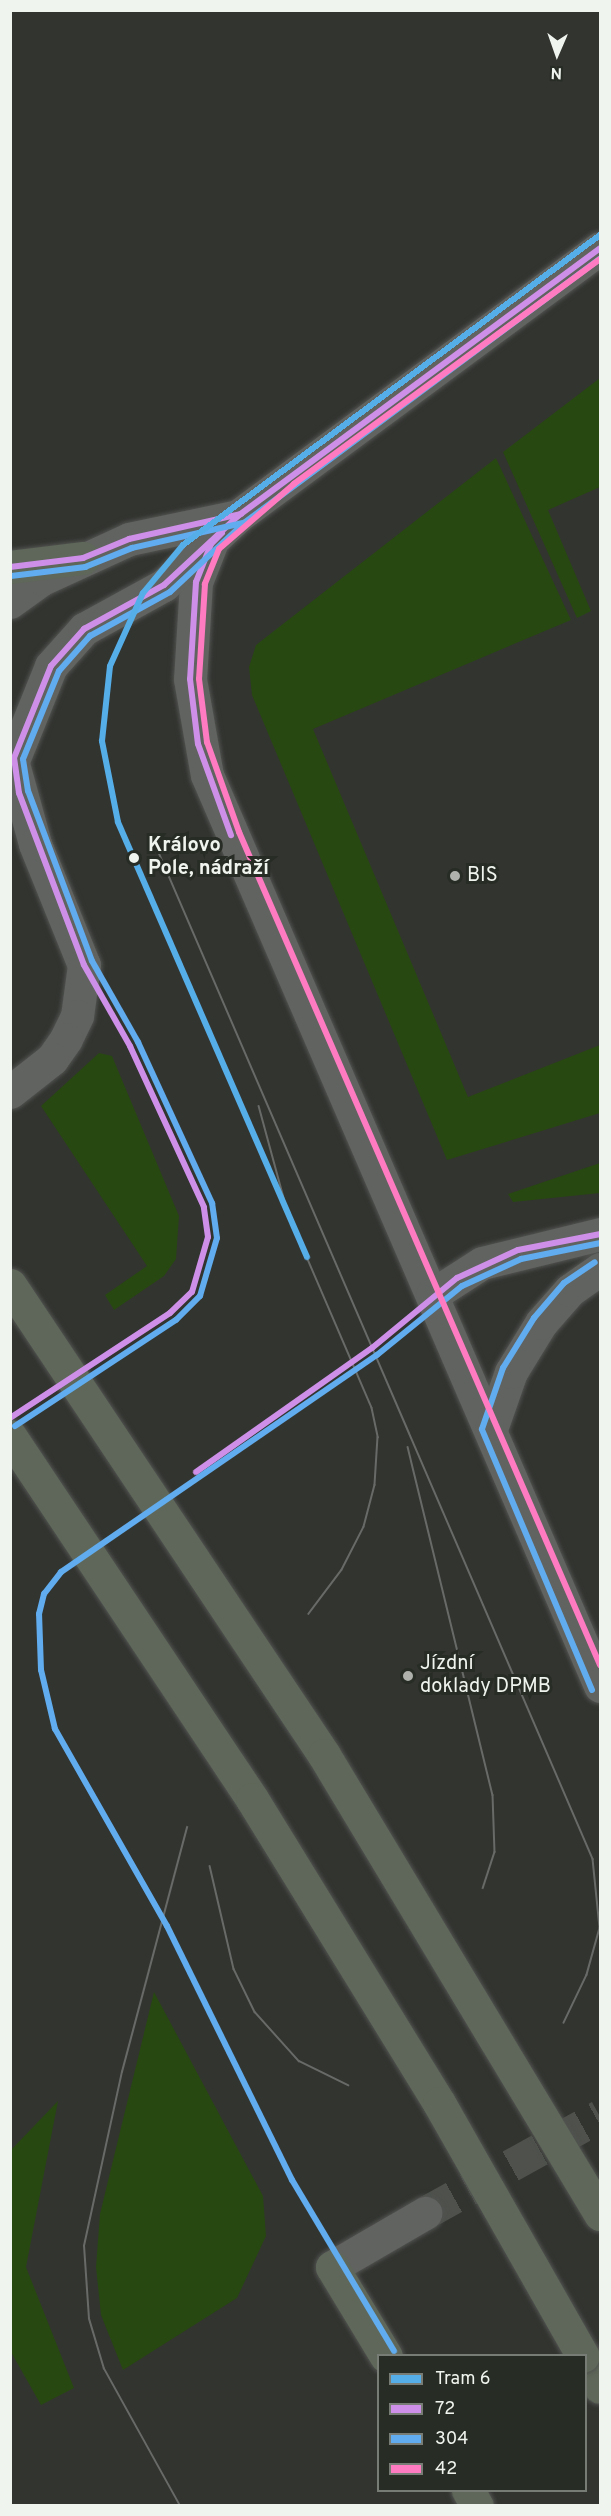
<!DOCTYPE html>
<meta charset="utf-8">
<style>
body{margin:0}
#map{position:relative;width:611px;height:2516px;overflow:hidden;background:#323430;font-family:Overpass,sans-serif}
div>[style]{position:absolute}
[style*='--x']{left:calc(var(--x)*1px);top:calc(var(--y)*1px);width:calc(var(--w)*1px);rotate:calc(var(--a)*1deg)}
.green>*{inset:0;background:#284811}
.street-tunnel>*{height:33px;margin-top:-16.5px;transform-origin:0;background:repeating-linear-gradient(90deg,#4e514c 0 33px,transparent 0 49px)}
.roads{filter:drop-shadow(0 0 2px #515350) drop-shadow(0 0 2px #515350)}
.street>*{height:33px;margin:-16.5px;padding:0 16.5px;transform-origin:16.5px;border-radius:16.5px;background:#616360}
.highway>*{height:33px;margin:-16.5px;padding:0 16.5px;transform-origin:16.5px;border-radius:16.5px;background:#5e6759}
.tram>*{height:1.5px;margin:-0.75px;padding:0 0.75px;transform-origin:0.75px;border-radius:0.75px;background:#686a67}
.bridges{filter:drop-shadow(0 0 2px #515350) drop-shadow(0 0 2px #515350)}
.highway-bridge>*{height:33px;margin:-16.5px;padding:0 16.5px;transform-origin:16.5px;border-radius:16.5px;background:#5e6759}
.bus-1>*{height:6px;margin:-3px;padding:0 3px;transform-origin:3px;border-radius:3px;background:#ce8fe9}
.bus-2>*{height:6px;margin:-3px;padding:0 3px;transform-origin:3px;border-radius:3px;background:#60acee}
.bus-3>*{height:6px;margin:-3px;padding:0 3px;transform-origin:3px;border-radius:3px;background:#fe7ac1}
.tram-1>*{height:6px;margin:-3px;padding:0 3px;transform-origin:3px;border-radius:3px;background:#56aee9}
.dots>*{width:16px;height:16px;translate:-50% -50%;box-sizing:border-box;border:3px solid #272c24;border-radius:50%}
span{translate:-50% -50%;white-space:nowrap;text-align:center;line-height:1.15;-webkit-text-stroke:6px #272c24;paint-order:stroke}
.stop-label{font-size:20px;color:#f0f4ee;font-weight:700}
.left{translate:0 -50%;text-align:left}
.poi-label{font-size:20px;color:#f0f4ee}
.frame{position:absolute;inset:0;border:12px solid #f0f4ee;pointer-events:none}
.legend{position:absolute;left:377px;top:2354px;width:210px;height:138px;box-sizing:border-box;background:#272c24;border:2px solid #777c75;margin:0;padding:8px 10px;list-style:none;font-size:18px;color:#f0f4ee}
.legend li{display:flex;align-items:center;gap:12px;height:30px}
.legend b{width:30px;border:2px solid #777c75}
.north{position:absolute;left:527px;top:24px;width:60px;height:60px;-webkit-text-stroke:4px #272c24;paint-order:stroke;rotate:182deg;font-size:16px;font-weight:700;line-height:24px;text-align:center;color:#f0f4ee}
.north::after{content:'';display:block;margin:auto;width:21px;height:27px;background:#f0f4ee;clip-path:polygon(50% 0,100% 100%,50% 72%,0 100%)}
</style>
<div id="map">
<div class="green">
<i style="clip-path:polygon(600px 378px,600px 487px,548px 510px,591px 611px,577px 618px,503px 452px)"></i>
<i style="clip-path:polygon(496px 458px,571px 620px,313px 729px,468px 1097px,600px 1045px,600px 1113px,447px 1160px,252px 695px,249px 667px,256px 645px)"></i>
<i style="clip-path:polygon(99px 1053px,112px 1056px,179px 1216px,176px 1259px,164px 1276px,114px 1310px,105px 1295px,147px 1266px,41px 1106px)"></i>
<i style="clip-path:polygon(600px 1163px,600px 1193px,513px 1202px,508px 1194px)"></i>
<i style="clip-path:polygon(154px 1992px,263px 2196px,266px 2236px,237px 2298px,123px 2370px,101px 2315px,96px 2267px,100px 2214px)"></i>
<i style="clip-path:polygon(58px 2101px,26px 2267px,74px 2388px,41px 2405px,11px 2352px,11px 2150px)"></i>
</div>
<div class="street-tunnel">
<i style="--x:425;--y:2213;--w:200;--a:-29"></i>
</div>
<div class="roads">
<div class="street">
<i style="--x:211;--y:544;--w:41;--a:111.5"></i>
<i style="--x:196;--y:582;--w:97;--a:93.5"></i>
<i style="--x:190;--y:679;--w:97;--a:80"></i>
<i style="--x:207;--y:775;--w:992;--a:66.66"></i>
<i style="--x:10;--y:602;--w:39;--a:-36"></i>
<i style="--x:42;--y:579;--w:96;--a:-24.7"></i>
<i style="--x:129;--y:539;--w:111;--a:-11.9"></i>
<i style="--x:10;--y:753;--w:94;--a:74.6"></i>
<i style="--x:35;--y:844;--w:131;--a:68"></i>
<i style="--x:84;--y:965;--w:51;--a:97.8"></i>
<i style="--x:77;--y:1016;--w:25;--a:116"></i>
<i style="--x:66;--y:1039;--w:24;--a:125"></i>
<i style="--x:52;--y:1059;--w:53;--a:141.8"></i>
<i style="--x:14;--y:758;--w:99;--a:-68.1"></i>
<i style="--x:51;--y:666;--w:50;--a:-48.3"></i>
<i style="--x:84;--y:629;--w:91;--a:-28.8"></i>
<i style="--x:164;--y:585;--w:101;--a:-43"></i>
<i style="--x:238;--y:516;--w:450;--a:-36.5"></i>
<i style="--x:432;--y:1295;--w:59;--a:-32.6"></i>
<i style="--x:482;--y:1263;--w:122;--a:-13.8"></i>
<i style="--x:491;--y:1429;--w:60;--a:-70.7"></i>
<i style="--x:511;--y:1372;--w:57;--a:-58.5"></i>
<i style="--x:541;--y:1323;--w:44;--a:-48.7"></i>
<i style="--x:570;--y:1290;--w:37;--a:-35"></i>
<i style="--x:332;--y:2267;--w:108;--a:-30.1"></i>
</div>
<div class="highway">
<i style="--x:10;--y:567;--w:74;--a:-7"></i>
<i style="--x:332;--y:2267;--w:104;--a:58.8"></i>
<i style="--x:586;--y:2360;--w:30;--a:63"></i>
<i style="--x:468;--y:2490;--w:18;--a:61"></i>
</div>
</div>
<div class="tram">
<i style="--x:157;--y:848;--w:1101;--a:66.67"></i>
<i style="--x:593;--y:1859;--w:69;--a:84.2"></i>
<i style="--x:600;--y:1928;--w:49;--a:105.5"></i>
<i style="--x:587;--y:1975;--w:53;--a:115.6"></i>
<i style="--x:259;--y:1106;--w:99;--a:74.8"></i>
<i style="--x:307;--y:1257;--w:164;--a:66.7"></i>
<i style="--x:372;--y:1408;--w:30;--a:78"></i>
<i style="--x:378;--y:1437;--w:48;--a:93.6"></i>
<i style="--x:375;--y:1485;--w:43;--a:104.7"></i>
<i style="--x:364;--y:1527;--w:48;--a:117.1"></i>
<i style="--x:342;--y:1570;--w:55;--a:126.9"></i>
<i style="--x:408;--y:1447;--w:358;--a:76.3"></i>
<i style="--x:493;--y:1795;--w:57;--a:88"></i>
<i style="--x:495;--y:1852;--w:38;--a:108"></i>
<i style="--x:210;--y:1866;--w:106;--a:76.9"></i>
<i style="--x:234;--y:1969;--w:48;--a:64"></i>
<i style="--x:255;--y:2012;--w:66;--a:48.1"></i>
<i style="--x:299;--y:2061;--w:55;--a:26.1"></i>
<i style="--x:180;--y:2506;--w:157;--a:-119"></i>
<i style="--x:104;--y:2369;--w:52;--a:-106.7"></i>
<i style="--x:89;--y:2319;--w:73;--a:-93.9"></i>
<i style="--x:84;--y:2246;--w:178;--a:-77.7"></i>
<i style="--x:122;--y:2072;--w:253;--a:-75.1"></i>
</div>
<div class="bridges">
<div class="highway-bridge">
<i style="--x:10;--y:1285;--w:565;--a:56.25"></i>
<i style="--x:324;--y:1755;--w:536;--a:58.98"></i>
<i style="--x:10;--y:1436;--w:436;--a:56.3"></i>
<i style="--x:252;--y:1799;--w:357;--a:58.4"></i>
<i style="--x:439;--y:2103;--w:291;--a:60.4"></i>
</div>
</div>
<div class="bus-1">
<i style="--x:222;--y:533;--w:16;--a:135"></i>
<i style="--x:211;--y:544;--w:41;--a:111.5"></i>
<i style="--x:196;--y:582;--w:97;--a:93.5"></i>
<i style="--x:190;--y:679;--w:65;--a:83"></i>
<i style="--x:198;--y:744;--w:97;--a:70.1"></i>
<i style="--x:10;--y:567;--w:74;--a:-7"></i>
<i style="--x:83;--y:558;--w:50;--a:-22.4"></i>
<i style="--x:129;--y:539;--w:115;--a:-12.6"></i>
<i style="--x:10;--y:1418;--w:191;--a:-33.3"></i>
<i style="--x:170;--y:1313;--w:30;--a:-44"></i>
<i style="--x:192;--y:1292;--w:57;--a:-73.8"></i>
<i style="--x:208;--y:1237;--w:30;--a:-98"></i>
<i style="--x:204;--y:1207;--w:177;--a:-114.7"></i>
<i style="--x:130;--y:1046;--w:93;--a:-119.6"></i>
<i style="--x:84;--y:965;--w:184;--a:-110.7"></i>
<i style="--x:19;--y:793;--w:35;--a:-98"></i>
<i style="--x:14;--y:758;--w:99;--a:-68.1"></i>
<i style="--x:51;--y:666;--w:50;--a:-48.3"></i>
<i style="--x:84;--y:629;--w:91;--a:-28.8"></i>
<i style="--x:164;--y:585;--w:101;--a:-43"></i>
<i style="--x:238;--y:516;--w:450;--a:-36.5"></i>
<i style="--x:196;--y:1472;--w:215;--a:-35.2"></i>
<i style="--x:372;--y:1348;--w:110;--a:-39.5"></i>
<i style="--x:457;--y:1278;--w:67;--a:-24.7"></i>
<i style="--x:518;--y:1250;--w:84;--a:-11"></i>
</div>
<div class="bus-2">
<i style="--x:11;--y:576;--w:75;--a:-6.9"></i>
<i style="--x:85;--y:567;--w:51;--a:-22"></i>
<i style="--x:132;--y:548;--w:114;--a:-12.7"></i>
<i style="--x:15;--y:1426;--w:193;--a:-33.4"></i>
<i style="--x:176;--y:1320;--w:34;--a:-45"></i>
<i style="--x:200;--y:1296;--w:60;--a:-73.7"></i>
<i style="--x:217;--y:1238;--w:35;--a:-98"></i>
<i style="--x:212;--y:1203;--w:177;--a:-114.7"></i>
<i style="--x:138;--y:1042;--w:93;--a:-119.6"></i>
<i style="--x:92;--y:961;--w:182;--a:-110.6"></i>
<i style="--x:28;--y:791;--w:32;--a:-99"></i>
<i style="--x:23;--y:759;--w:95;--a:-67.8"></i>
<i style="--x:59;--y:671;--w:47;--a:-48.5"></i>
<i style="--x:90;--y:636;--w:91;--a:-28.8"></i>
<i style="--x:170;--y:592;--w:101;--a:-43"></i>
<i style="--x:244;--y:523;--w:443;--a:-36.6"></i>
<i style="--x:592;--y:1690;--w:283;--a:-112.9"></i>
<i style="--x:482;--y:1429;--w:65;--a:-71"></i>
<i style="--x:503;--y:1368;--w:59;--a:-58.2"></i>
<i style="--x:534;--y:1318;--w:46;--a:-49.4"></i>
<i style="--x:564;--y:1283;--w:37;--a:-34"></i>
<i style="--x:394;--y:2351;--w:199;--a:-120.8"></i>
<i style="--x:292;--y:2180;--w:283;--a:-116.2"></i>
<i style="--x:167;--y:1926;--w:227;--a:-119.6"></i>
<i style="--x:55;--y:1729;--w:61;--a:-103.3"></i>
<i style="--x:41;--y:1670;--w:56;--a:-92"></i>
<i style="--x:39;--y:1614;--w:21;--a:-76"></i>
<i style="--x:44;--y:1594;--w:28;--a:-52"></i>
<i style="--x:61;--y:1572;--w:383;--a:-34.5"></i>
<i style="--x:377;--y:1355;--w:109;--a:-39.1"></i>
<i style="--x:462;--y:1286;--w:65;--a:-24.6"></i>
<i style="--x:521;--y:1259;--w:81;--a:-11.4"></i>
</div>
<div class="bus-3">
<i style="--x:600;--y:259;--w:380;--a:143.7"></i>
<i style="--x:294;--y:484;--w:99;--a:139.1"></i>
<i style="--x:219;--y:549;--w:38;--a:112"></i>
<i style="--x:205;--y:584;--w:95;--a:93.6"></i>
<i style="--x:199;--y:679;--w:64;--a:82.8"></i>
<i style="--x:207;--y:742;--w:96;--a:70.4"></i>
<i style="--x:239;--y:832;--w:908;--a:66.57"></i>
</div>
<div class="tram-1">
<i style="--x:307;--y:1257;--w:474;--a:-113.5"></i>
<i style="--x:118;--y:822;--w:83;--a:-101.2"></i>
<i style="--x:102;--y:741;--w:75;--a:-83.9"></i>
<i style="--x:110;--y:666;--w:80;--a:-65.7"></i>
<i style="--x:143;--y:593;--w:62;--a:-50.2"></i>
<i style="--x:183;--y:545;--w:520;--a:-36.63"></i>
</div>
<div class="dots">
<i style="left:134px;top:858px;background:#f0f4ee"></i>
<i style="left:455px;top:876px;background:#aeb1ac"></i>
<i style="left:408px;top:1676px;background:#aeb1ac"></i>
</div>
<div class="stop-label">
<span class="left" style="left:148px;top:858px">Královo<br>Pole, nádraží</span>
</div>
<div class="poi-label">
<span class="left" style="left:467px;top:876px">BIS</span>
<span class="left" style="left:420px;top:1676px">Jízdní<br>doklady DPMB</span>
</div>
<div class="frame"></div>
<ul class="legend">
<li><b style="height:8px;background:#56aee9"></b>Tram 6</li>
<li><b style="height:8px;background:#ce8fe9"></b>72</li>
<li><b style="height:8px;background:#60acee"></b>304</li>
<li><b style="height:8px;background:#fe7ac1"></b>42</li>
</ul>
<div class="north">N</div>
</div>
